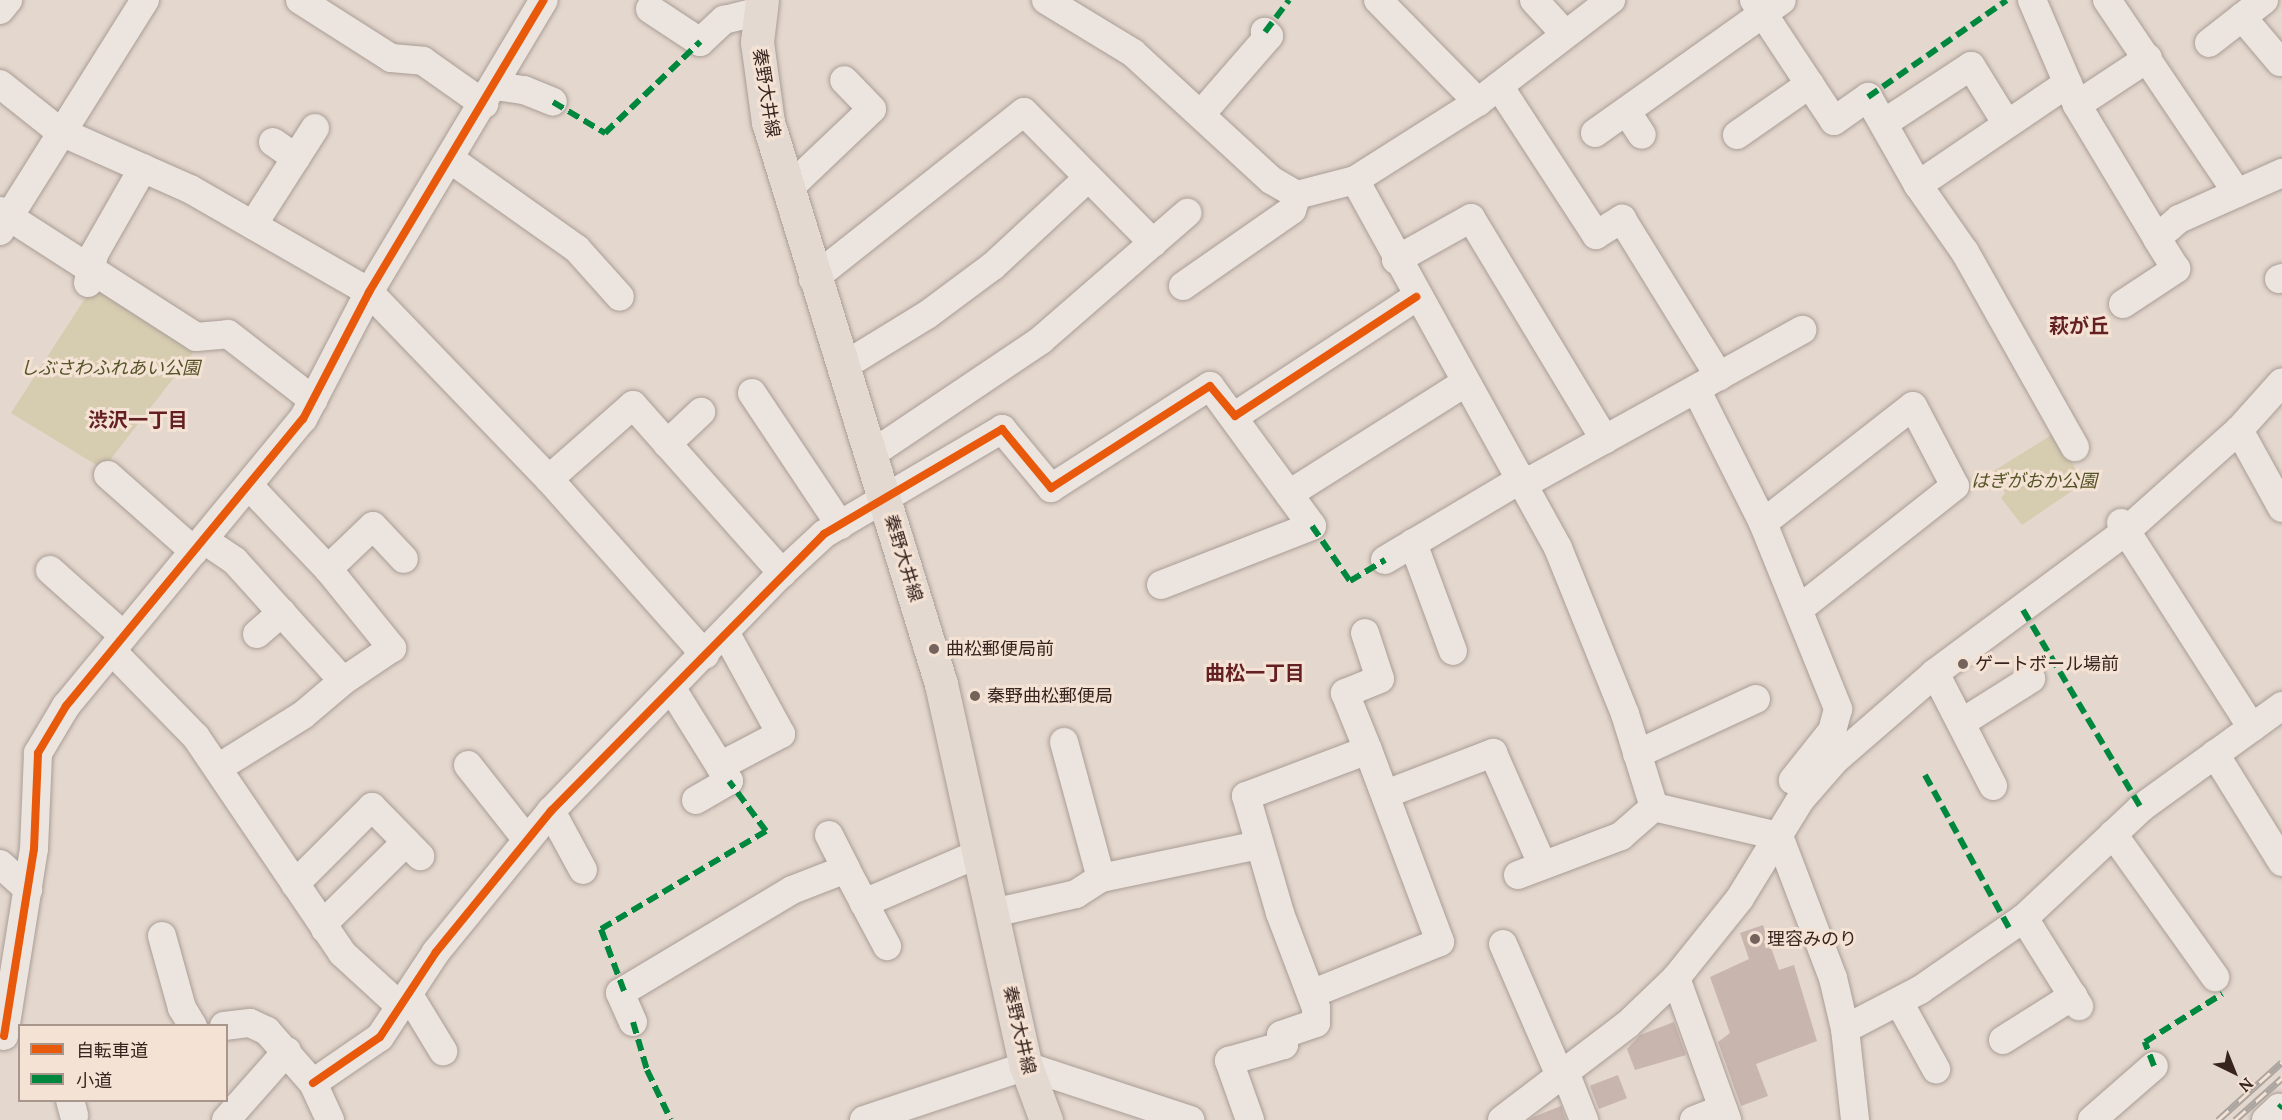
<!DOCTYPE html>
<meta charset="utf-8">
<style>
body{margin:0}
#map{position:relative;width:2282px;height:1120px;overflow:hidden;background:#e4d7cd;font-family:Lora,"Noto Sans JP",serif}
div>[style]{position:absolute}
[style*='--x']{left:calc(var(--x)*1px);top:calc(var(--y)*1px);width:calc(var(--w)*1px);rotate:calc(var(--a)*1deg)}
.green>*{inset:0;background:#d6ccb0}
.building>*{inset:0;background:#c7b5ae;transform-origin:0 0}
.roads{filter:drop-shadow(0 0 2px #a99d96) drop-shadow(0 0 2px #a99d96)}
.minor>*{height:28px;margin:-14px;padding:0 14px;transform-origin:14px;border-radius:14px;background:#ece5df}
.major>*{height:33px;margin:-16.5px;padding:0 16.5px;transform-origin:16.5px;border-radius:16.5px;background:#e3d9d0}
.rail>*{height:7px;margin-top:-3.5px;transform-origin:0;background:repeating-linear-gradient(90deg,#f4e2d4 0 14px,#aba49f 0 28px);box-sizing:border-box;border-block:2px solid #aba49f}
.quiet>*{height:6px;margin-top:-3px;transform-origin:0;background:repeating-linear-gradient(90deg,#00873e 0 12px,transparent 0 18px)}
.cycleway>*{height:8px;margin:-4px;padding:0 4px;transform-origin:4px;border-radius:4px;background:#e8590c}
.dots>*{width:16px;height:16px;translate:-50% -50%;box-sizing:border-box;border:3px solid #f4e2d4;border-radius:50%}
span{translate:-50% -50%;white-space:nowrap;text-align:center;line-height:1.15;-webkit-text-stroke:6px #f4e2d4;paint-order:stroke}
.street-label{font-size:18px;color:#37241f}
.park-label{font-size:18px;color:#535326;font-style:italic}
.poi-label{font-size:18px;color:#37241f}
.left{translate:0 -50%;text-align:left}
.neighbourhood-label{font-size:20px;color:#631f23;font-weight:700}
.legend{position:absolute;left:18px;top:1024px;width:210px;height:78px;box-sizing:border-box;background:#f4e2d4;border:2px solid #a8968c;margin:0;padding:8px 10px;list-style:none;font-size:18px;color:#37241f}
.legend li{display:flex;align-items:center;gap:12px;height:30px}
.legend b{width:30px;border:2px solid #a8968c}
.north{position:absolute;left:2204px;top:1042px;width:60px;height:60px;-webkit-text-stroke:4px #f4e2d4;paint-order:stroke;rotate:137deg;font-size:16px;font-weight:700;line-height:24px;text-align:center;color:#37241f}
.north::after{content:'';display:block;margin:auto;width:21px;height:27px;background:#37241f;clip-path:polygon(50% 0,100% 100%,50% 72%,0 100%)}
</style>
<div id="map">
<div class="green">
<i style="clip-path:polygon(93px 286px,196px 349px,103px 469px,11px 413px)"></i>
<i style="clip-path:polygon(2058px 431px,2082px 484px,2022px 525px,2001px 498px,2005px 493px,1992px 472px)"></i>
</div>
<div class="building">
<i style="clip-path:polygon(1763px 925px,1779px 970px,1794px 965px,1817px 1041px,1756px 1064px,1768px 1096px,1741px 1106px,1718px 1042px,1730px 1033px,1710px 977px,1749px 959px,1740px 933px)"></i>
<i style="clip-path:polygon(1674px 1022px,1686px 1055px,1635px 1070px,1627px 1049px,1640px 1035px)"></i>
<i style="left:1618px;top:1075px;width:25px;height:30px;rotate:69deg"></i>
<i style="clip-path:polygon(1561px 1106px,1566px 1120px,1529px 1120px,1533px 1117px)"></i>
</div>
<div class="roads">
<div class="minor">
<i style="--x:300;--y:0;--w:108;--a:32.5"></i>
<i style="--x:391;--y:58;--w:32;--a:5"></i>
<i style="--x:423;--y:61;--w:75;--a:35.2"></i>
<i style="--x:1046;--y:0;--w:102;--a:31.3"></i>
<i style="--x:1133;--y:53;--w:188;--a:42.6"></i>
<i style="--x:1271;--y:180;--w:30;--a:30"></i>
<i style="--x:1297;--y:195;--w:60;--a:-14.5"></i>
<i style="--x:1355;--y:180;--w:146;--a:-32.4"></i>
<i style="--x:1478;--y:102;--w:168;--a:-37.5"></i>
<i style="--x:1378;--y:0;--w:143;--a:45.6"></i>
<i style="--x:1534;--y:0;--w:46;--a:47.6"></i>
<i style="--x:1754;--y:0;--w:145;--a:56.5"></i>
<i style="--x:1834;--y:121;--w:42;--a:-35.2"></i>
<i style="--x:1868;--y:97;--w:101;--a:60.4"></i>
<i style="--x:1918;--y:185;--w:82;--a:55"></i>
<i style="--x:1965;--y:252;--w:224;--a:60.6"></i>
<i style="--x:2032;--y:0;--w:114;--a:66.8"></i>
<i style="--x:2077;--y:105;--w:155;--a:59"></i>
<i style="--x:2157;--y:238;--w:29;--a:-41"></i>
<i style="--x:2179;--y:219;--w:113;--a:-24.1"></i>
<i style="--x:2107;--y:0;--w:233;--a:56"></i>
<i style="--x:650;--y:9;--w:60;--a:33.4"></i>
<i style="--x:700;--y:42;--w:33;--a:-43"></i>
<i style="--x:724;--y:20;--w:36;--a:-14"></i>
<i style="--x:0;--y:10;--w:13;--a:-51"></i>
<i style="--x:2242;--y:17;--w:59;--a:49.8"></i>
<i style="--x:2209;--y:43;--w:70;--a:-38"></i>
<i style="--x:0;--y:84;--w:75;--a:38.5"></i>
<i style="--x:59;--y:131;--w:143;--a:23.9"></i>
<i style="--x:190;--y:189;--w:207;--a:29.9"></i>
<i style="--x:369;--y:292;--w:260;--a:46.1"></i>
<i style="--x:549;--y:479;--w:235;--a:48.4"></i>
<i style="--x:495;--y:86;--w:29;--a:8"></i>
<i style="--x:524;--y:90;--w:31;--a:22"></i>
<i style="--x:1499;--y:86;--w:178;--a:56.9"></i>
<i style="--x:1596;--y:235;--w:31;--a:-32"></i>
<i style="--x:1622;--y:219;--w:185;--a:58.3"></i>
<i style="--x:2077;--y:105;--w:85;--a:-33.5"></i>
<i style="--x:1627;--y:112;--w:27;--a:57"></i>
<i style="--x:1202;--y:113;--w:102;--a:-49"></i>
<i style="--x:1269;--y:36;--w:6;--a:-135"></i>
<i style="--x:1884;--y:123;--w:104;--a:-33.2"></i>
<i style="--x:1971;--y:66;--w:68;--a:58.2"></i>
<i style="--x:1595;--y:133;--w:229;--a:-35.4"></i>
<i style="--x:1737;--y:135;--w:89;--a:-34.9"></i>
<i style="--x:273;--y:142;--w:28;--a:35"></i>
<i style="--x:450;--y:159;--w:156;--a:35.3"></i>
<i style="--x:577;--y:249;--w:64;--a:48.1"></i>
<i style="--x:1355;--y:180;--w:420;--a:61.1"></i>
<i style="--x:1558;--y:548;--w:179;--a:68"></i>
<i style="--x:1625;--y:714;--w:97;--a:72.7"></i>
<i style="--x:1918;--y:185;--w:181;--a:-34.2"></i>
<i style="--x:787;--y:190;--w:117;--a:-43.6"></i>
<i style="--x:872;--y:109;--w:40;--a:-134"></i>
<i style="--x:0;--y:211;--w:233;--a:32.7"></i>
<i style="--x:196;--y:337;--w:32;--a:-5"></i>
<i style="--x:228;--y:334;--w:108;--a:37.8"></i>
<i style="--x:253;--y:225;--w:115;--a:-57.4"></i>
<i style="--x:0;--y:231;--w:273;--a:-57.9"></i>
<i style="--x:1396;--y:260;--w:86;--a:-29.2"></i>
<i style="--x:1471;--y:218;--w:259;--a:58.9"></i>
<i style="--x:813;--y:279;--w:269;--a:-38.4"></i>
<i style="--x:1024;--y:112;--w:184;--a:45.4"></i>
<i style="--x:2279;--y:279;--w:3;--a:-18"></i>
<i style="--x:88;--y:283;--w:30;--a:-78"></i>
<i style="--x:94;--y:254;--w:99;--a:-60.3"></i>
<i style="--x:1183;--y:286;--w:133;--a:-34.9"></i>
<i style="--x:1292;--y:210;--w:16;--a:-72"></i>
<i style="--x:2123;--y:304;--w:64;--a:-33.4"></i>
<i style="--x:2176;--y:269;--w:36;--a:-122"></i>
<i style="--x:842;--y:367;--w:100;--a:-31.5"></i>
<i style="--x:927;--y:315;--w:82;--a:-36.6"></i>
<i style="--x:993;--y:266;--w:129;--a:-42.8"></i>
<i style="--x:1696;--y:389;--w:150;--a:63.4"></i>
<i style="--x:1763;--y:523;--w:201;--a:68"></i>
<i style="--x:1838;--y:709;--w:23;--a:105"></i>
<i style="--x:1832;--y:731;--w:63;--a:128.5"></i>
<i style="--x:752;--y:393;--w:159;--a:56.3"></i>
<i style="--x:1235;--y:416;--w:217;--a:-33.3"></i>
<i style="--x:2239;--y:430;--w:89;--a:61.1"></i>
<i style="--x:667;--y:444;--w:47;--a:-43.3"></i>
<i style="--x:870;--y:455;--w:206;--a:-33.9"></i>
<i style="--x:1041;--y:340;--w:194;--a:-41"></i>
<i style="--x:108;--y:475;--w:115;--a:41.5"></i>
<i style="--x:549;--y:479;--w:112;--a:-41.4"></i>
<i style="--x:633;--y:405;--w:225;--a:48.4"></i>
<i style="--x:1526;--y:483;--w:316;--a:-29"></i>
<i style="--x:249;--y:486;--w:115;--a:46.4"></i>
<i style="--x:328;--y:569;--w:102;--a:51"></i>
<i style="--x:392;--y:648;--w:59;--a:146"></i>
<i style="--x:1289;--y:494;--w:209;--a:-32.3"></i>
<i style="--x:1763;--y:523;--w:190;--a:-38"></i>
<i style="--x:1913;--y:406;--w:90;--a:62.3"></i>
<i style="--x:1955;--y:486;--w:199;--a:141.7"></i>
<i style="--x:2121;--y:523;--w:243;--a:57.4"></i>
<i style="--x:204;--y:540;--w:37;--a:34"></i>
<i style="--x:235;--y:561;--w:161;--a:48"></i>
<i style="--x:343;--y:681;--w:52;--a:139.6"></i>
<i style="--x:303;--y:715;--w:100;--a:148.1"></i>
<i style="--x:1413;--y:543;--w:115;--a:69.7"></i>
<i style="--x:1385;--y:560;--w:161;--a:-30.7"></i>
<i style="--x:328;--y:569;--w:62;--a:-43.7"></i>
<i style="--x:373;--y:526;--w:45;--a:46.8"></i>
<i style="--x:50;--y:570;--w:98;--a:41.7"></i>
<i style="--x:1365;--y:633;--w:48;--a:71.9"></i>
<i style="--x:1380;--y:679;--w:38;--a:158"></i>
<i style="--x:1345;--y:693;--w:61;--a:68"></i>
<i style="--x:257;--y:634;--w:33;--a:-41"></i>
<i style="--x:114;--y:653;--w:117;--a:45.7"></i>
<i style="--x:196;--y:737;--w:261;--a:55.9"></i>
<i style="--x:342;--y:953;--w:80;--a:42.5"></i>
<i style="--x:1935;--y:673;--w:127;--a:62.8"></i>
<i style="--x:672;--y:689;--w:91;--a:58.1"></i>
<i style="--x:720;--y:766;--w:69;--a:-27.7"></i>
<i style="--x:781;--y:734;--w:114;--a:-118.8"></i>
<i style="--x:1961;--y:723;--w:83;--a:-32.2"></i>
<i style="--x:1064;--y:742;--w:141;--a:74.8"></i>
<i style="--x:1637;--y:754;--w:131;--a:-24.8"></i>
<i style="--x:2215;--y:754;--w:127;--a:58.2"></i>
<i style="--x:468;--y:765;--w:95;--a:51.8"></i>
<i style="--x:1386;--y:794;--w:115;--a:-21"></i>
<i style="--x:1493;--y:753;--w:121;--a:66.2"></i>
<i style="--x:696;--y:800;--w:38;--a:-30"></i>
<i style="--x:729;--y:781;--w:17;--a:-121"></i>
<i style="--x:1654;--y:807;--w:128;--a:13.1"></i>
<i style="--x:1779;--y:836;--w:152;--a:69.2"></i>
<i style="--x:1833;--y:978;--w:52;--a:76.8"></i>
<i style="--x:1845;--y:1029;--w:92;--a:83.7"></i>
<i style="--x:551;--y:811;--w:67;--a:61.5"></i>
<i style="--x:2113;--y:834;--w:176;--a:54.5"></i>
<i style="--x:829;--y:835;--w:38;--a:63"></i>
<i style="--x:0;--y:864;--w:38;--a:42"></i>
<i style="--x:1518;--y:875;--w:110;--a:-20.7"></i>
<i style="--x:1621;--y:836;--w:44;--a:-41.3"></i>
<i style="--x:295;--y:884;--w:109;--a:-45"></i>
<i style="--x:372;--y:807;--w:69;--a:45.6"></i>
<i style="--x:864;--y:903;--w:49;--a:61.9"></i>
<i style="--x:993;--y:913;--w:85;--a:-12.9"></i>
<i style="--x:1076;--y:894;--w:30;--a:-33"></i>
<i style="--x:1101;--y:878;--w:161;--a:-11.8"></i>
<i style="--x:2024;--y:918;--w:104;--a:58"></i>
<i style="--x:325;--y:929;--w:12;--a:-70"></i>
<i style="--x:329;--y:918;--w:108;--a:-44.6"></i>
<i style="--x:162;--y:936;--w:75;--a:74.5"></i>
<i style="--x:182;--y:1008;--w:21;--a:59"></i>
<i style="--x:1503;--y:944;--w:144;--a:66.6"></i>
<i style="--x:1676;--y:978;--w:151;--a:70.2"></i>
<i style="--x:409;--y:995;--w:66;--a:58.7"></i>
<i style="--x:1899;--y:1002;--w:77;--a:61.1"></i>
<i style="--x:633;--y:1022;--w:32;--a:-114"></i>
<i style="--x:620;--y:993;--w:200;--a:-30.9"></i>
<i style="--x:792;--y:890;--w:58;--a:-21.3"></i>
<i style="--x:846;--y:869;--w:38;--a:62"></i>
<i style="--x:864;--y:903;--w:126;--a:-23.3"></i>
<i style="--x:224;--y:1026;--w:26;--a:-7"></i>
<i style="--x:250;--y:1023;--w:19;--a:25"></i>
<i style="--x:267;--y:1031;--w:69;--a:48.5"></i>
<i style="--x:313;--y:1083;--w:41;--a:65.3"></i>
<i style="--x:1845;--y:1029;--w:85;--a:-27.5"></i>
<i style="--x:1920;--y:990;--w:126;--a:-34.7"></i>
<i style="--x:2024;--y:918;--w:161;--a:-43.2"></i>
<i style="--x:2141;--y:808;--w:174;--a:-35.9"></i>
<i style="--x:4;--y:1036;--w:189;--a:-80.9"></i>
<i style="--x:34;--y:849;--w:96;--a:-87.6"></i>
<i style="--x:38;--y:753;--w:55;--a:-59.2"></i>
<i style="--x:66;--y:706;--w:372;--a:-50.5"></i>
<i style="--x:303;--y:419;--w:143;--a:-62.5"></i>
<i style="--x:369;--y:292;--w:340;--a:-59.1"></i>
<i style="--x:2003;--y:1040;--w:83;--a:-32.2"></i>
<i style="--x:1565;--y:1072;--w:52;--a:68.4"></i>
<i style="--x:313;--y:1083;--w:81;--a:-34.5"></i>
<i style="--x:380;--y:1037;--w:102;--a:-56.6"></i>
<i style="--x:436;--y:952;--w:182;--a:-50.8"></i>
<i style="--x:551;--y:811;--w:332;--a:-45.9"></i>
<i style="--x:782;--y:573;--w:57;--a:-42.9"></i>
<i style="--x:824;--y:534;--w:207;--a:-30.5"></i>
<i style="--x:1002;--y:429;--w:77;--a:50.3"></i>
<i style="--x:1051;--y:488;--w:189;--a:-32.7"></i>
<i style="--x:1210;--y:386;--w:173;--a:53.9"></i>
<i style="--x:1312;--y:526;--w:162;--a:158.7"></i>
<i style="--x:70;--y:1100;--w:16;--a:75"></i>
<i style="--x:226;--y:1120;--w:92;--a:-48.5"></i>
<i style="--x:864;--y:1120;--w:171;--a:-18.4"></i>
<i style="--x:1026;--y:1066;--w:173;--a:18.2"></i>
<i style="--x:1250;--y:1120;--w:63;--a:-109.6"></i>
<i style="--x:1229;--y:1061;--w:57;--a:-16.2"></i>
<i style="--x:1284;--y:1045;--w:10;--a:-107"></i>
<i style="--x:1281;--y:1035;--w:37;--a:-19"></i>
<i style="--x:1316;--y:1023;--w:15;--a:-90"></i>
<i style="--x:1316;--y:1008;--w:102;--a:-110.8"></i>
<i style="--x:1280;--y:913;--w:122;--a:-106.2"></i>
<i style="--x:1246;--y:796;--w:130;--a:-20.7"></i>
<i style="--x:1368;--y:750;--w:205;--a:69.4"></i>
<i style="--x:1440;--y:942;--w:139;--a:158"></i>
<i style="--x:1502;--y:1120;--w:158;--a:-37.3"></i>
<i style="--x:1628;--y:1024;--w:66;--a:-43.8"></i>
<i style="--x:1676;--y:978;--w:102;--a:-51.3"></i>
<i style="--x:1740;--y:898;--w:116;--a:-58.4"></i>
<i style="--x:1801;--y:799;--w:52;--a:-48.9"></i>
<i style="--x:1835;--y:760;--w:133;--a:-41"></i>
<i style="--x:1935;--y:673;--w:238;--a:-36.6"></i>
<i style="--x:2126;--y:531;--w:152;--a:-41.8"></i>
<i style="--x:2239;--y:430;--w:64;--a:-48.1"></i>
<i style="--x:1694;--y:1120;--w:31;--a:-21"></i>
<i style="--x:2092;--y:1120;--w:82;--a:-41.1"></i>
<i style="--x:2266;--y:1120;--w:18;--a:-43"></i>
<i style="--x:2279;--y:1108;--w:7;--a:63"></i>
</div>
<div class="major">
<i style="--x:762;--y:0;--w:42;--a:96.8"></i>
<i style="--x:757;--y:42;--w:81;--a:82.2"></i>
<i style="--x:768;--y:122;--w:588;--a:72.89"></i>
<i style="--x:941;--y:684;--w:391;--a:77.5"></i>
<i style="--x:1026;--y:1066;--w:58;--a:69.7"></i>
</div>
</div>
<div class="rail">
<i style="--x:2218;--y:1120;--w:86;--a:-42.2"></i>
<i style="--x:2235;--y:1120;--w:63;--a:-41.8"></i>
</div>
<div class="quiet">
<i style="--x:1265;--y:32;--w:40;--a:-53"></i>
<i style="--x:1868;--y:97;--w:169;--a:-34.9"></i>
<i style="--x:553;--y:102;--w:61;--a:30.8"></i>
<i style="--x:605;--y:133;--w:132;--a:-43.8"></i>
<i style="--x:1312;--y:526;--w:67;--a:55.4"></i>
<i style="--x:1350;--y:581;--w:41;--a:-31"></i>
<i style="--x:2023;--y:610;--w:230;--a:59.2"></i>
<i style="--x:1925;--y:775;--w:175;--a:61.2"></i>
<i style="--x:624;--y:991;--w:66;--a:-110.4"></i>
<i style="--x:601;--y:929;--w:192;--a:-30.7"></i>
<i style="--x:766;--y:831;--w:62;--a:-126.5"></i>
<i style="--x:633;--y:1022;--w:50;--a:73.7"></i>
<i style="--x:647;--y:1070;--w:55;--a:64.4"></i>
<i style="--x:2154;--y:1066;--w:26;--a:-111"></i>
<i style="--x:2145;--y:1042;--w:91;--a:-31.9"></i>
<i style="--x:2279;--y:1108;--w:4;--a:-45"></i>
</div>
<div class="cycleway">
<i style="--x:4;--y:1036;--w:189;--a:-80.9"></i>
<i style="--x:34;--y:849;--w:96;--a:-87.6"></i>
<i style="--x:38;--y:753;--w:55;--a:-59.2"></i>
<i style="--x:66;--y:706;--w:372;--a:-50.5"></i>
<i style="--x:303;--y:419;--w:143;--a:-62.5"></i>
<i style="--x:369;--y:292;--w:340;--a:-59.1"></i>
<i style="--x:313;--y:1083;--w:81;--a:-34.5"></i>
<i style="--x:380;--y:1037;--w:102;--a:-56.6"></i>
<i style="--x:436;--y:952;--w:182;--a:-50.8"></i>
<i style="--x:551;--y:811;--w:389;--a:-45.4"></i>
<i style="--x:824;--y:534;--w:207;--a:-30.5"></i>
<i style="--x:1002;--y:429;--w:77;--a:50.3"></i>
<i style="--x:1051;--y:488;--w:189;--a:-32.7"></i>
<i style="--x:1210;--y:386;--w:39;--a:50"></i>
<i style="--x:1235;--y:416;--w:217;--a:-33.3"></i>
</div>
<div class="dots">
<i style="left:934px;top:649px;background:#74635c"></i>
<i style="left:1963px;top:664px;background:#74635c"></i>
<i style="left:975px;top:696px;background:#74635c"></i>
<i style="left:1755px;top:939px;background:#74635c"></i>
</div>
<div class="street-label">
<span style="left:766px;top:93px;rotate:81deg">秦野大井線</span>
<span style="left:903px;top:558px;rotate:73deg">秦野大井線</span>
<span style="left:1019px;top:1030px;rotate:77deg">秦野大井線</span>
</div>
<div class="park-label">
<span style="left:110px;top:368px">しぶさわふれあい公園</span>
<span style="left:2034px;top:481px">はぎがおか公園</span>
</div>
<div class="poi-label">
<span class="left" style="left:946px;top:649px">曲松郵便局前</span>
<span class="left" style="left:1975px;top:664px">ゲートボール場前</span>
<span class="left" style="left:987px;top:696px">秦野曲松郵便局</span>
<span class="left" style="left:1767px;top:939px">理容みのり</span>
</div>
<div class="neighbourhood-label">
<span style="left:2079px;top:325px">萩が丘</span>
<span style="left:138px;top:419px">渋沢一丁目</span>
<span style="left:1255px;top:672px">曲松一丁目</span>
</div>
<ul class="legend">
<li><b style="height:8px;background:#e8590c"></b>自転車道</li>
<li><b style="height:8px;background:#00873e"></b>小道</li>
</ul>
<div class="north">N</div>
</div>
